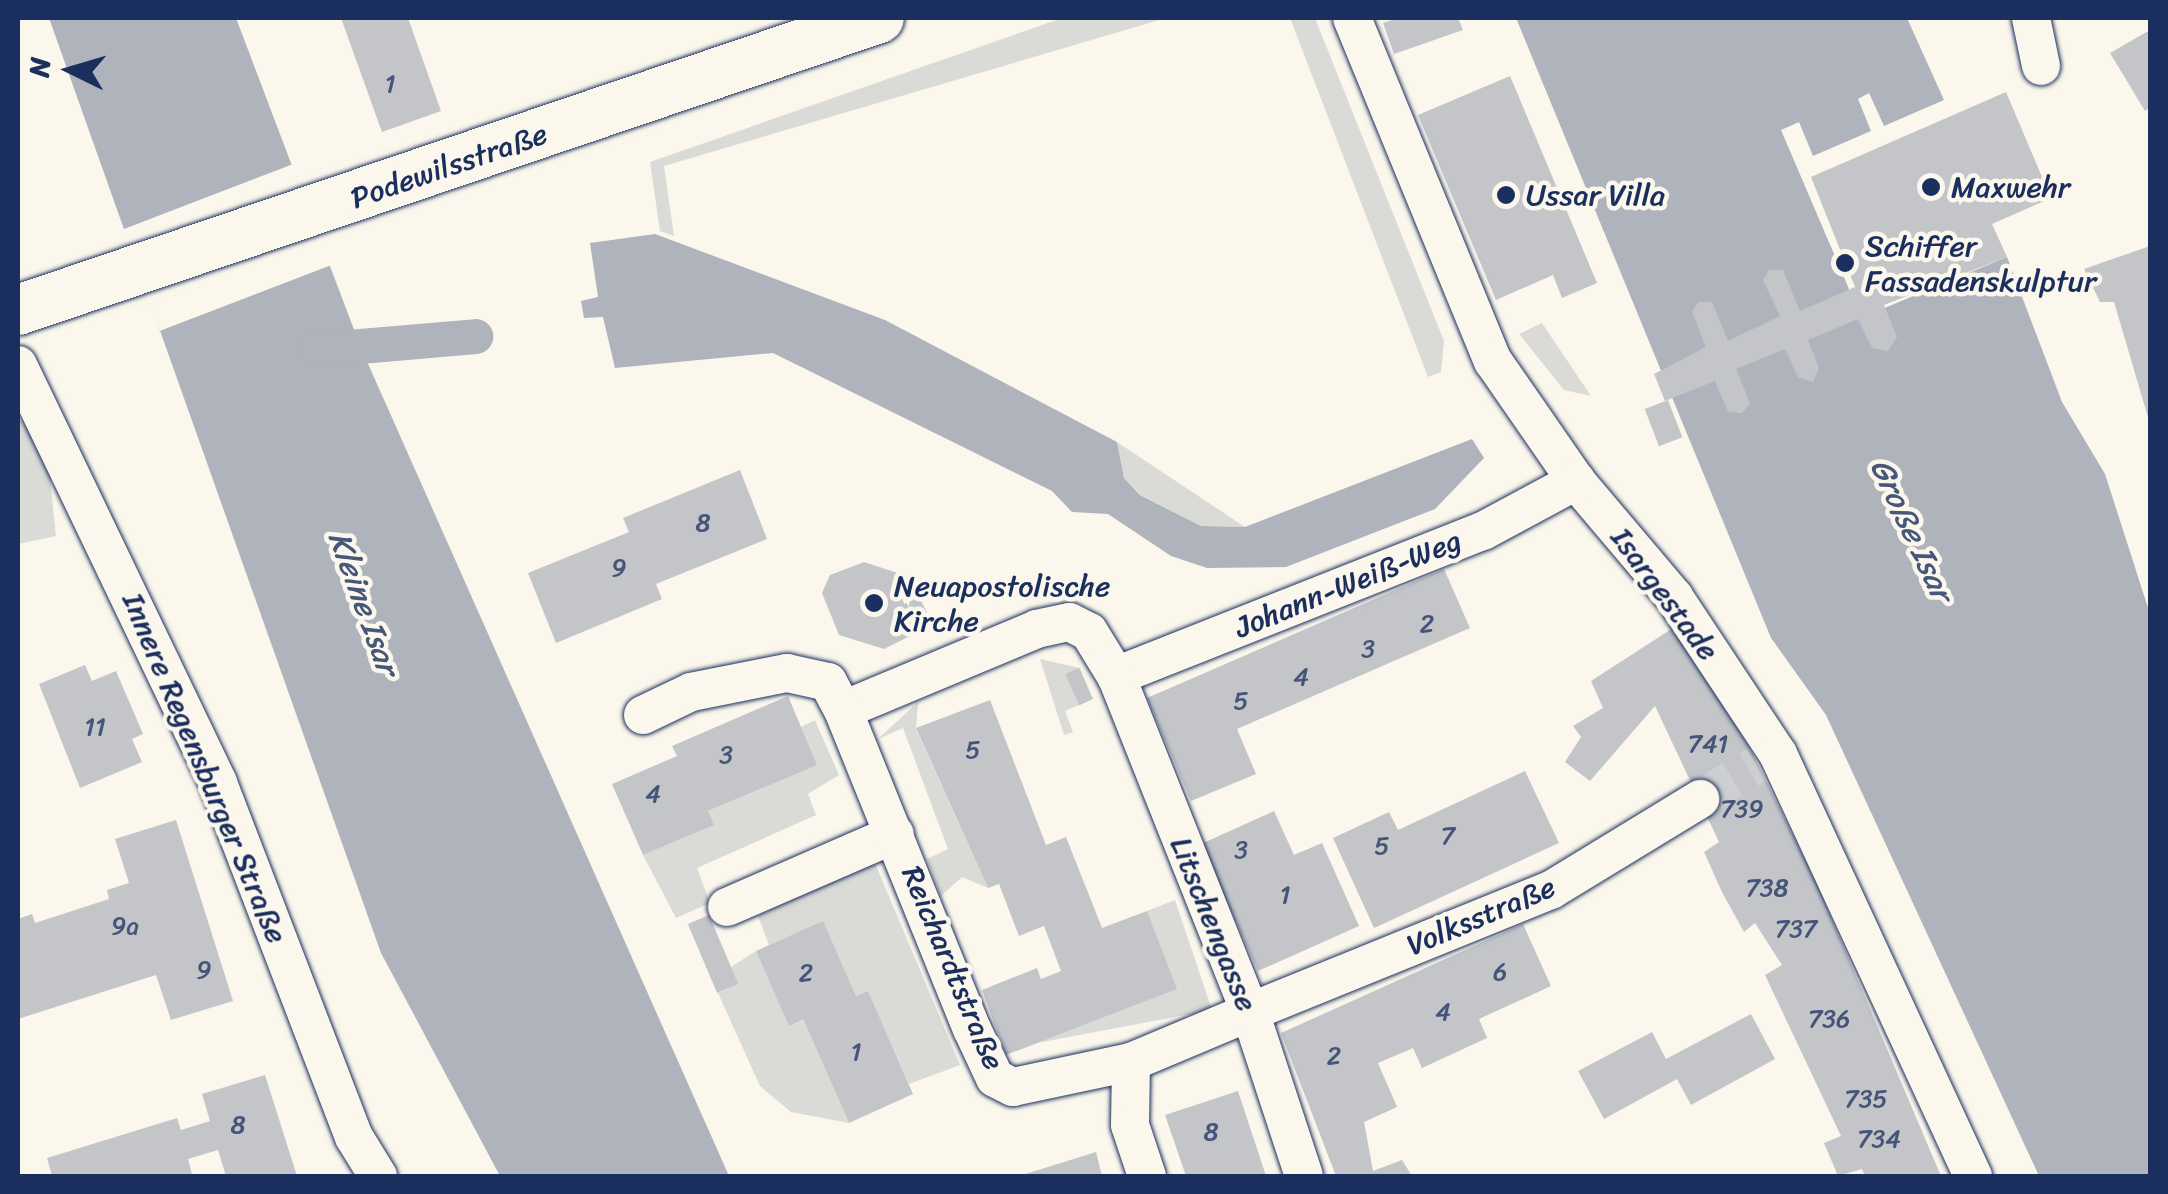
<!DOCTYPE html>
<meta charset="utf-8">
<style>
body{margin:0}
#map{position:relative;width:2168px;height:1194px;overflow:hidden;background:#fbf7ec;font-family:Sriracha,sans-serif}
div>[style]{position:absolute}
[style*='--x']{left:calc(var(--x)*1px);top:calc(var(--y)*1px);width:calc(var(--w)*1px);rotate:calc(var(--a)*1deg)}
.green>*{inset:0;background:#dadad7}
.water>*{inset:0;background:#afb3bb}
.pier>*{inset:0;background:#fbf7ec;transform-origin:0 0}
.canal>*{height:35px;margin:-17.5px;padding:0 17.5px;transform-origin:17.5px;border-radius:17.5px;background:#afb3bb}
.building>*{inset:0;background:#c3c5c9;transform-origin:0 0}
.minor-tunnel>*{height:38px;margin-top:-19px;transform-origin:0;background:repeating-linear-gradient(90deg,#cecfd0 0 38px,transparent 0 57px)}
.roads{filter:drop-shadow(0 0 2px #1b2f5e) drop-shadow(0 0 2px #1b2f5e)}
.minor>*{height:38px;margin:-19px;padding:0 19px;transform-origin:19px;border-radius:19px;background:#fbf7ec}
.major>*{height:50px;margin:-25px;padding:0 25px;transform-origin:25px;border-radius:25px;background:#fbf7ec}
.dots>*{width:28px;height:28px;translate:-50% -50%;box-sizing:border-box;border:5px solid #fbf7ec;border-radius:50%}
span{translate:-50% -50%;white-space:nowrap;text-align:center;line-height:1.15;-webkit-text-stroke:9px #fbf7ec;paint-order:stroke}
.number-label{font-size:25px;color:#455479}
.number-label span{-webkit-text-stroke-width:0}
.street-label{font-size:30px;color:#1b2f5e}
.poi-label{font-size:30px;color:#1b2f5e}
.left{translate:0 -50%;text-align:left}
.water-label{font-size:32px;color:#47577a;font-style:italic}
.frame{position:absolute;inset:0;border:20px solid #1b2f5e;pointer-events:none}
.north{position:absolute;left:20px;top:20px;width:100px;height:100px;-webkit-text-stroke:8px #fbf7ec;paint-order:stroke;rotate:275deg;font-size:28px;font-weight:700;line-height:40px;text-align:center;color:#1b2f5e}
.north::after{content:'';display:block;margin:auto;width:35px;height:45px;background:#1b2f5e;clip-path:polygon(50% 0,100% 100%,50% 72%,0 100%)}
</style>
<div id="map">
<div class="green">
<i style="clip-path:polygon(1062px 18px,1166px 18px,664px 166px,674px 236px,660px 231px,650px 162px)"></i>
<i style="clip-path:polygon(1290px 18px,1315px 18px,1444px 341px,1441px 372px,1428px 377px)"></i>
<i style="clip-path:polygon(1542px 323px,1591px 396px,1564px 390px,1519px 334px)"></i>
<i style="clip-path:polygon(18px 417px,47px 450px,56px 536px,18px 544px)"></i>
<i style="clip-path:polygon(1117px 442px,1245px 527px,1201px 526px,1141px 495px,1124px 478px)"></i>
<i style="clip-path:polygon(1040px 659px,1080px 668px,1093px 699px,1065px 711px,1073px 732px,1064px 735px)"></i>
<i style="clip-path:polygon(918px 702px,916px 729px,988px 888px,962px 877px,941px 896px,927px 859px,948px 849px,903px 728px,878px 739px)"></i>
<i style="clip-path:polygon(815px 720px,839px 775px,808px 794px,816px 815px,697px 868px,710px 903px,676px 918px,643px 855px,713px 825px,708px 811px,816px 765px,801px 727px)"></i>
<i style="clip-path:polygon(872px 856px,960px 1065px,909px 1084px,868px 992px,856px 996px,823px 922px,769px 945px,758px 916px)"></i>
<i style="clip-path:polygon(1175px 900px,1212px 1010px,1037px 1043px,1176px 989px,1147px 911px)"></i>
<i style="clip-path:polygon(756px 951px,789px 1025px,803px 1019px,849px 1123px,791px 1112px,760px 1086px,718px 993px,738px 984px,731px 967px)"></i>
</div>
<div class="water">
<i style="clip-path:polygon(49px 18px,236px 18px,361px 348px,729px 1176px,500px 1176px,381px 953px)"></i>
<i style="clip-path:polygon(1516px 18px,1907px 18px,1944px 100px,1884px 126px,1869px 93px,1858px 99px,1871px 131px,1813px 156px,1799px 122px,1781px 130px,1849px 289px,1840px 306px,1858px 319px,2007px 257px,2062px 402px,2105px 474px,2150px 614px,2150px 1176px,2039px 1176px,1826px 715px,1771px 638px)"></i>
<i style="clip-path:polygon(655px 234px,885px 320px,1117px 442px,1124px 478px,1140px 495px,1201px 526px,1245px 527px,1472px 439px,1484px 458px,1435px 509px,1286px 567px,1207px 568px,1171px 556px,1108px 514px,1072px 512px,1052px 491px,773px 353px,615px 368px,603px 317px,584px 318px,581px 301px,598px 297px,590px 243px)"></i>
</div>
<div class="pier">
<i style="left:296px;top:163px;width:108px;height:187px;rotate:69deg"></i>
</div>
<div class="canal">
<i style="--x:313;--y:350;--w:163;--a:-4.9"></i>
</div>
<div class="building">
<i style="clip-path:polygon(341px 18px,408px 18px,441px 111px,382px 132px)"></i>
<i style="clip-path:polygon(1398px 18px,1458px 18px,1463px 30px,1394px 54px,1383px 23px)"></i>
<i style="clip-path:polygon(2150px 30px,2150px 107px,2145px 111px,2110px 53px)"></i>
<i style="clip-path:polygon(1510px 76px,1597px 283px,1562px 298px,1553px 275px,1496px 300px,1418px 115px)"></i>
<i style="clip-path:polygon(2006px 92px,2051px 198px,1992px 224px,2007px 257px,1884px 305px,1897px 337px,1888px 351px,1872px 348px,1858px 319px,1808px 340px,1819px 368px,1813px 382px,1798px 377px,1785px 349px,1736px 369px,1750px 403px,1742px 413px,1728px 412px,1715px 381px,1665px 401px,1654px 374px,1706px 347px,1692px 312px,1698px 302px,1712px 302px,1728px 341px,1780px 316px,1763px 280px,1769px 270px,1783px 270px,1800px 311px,1855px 287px,1811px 177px)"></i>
<i style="clip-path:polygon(2150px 246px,2150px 424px,2114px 302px,2100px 302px,2084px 269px)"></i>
<i style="left:1668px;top:400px;width:40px;height:25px;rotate:69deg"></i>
<i style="clip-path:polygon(740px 470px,767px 539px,656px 584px,662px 599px,556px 643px,528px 573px,629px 532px,623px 518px)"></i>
<i style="clip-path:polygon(864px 562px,910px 577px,927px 613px,916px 633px,884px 649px,839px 635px,822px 593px,830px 575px)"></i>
<i style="clip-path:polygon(1444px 569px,1470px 628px,1237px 729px,1256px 774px,1191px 801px,1147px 698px)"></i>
<i style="clip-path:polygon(1673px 628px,1749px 746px,1816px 882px,1941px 1176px,1865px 1176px,1862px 1169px,1838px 1176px,1824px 1143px,1841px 1136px,1765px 975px,1782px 965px,1755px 923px,1744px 932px,1722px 892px,1704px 852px,1719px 842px,1655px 706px,1590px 781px,1565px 762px,1581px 737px,1573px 726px,1603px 708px,1591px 681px)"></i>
<i style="clip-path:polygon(85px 665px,92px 681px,116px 671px,143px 734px,132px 739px,142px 762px,80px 788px,39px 684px)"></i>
<i style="left:1079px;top:668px;width:34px;height:15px;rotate:66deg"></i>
<i style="clip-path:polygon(788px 696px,817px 765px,708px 811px,714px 825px,643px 855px,612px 784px,677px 756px,672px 746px)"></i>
<i style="clip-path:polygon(990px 700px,1046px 845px,1066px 837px,1102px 928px,1147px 911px,1177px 989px,1006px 1055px,982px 990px,1037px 968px,1041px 979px,1061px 971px,1044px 926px,1019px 936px,999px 884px,988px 888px,916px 728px)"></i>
<i style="clip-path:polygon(1525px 771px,1559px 843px,1374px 928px,1333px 838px,1389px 812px,1398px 830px)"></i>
<i style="clip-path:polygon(1274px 811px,1294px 855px,1322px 843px,1359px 926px,1258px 971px,1201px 844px)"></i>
<i style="clip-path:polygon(176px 820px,233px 1001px,171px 1020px,156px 975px,18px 1019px,18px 919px,32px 914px,35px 923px,109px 899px,107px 890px,129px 883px,115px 839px)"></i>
<i style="left:709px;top:915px;width:75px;height:23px;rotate:67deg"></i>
<i style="clip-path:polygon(823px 921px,856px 996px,868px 991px,913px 1094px,849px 1123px,803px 1019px,789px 1026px,756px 951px)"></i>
<i style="clip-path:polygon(1523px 924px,1551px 986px,1479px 1019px,1487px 1038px,1422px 1068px,1413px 1048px,1378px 1063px,1397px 1107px,1364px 1122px,1373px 1171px,1402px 1160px,1412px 1176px,1336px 1176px,1281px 1033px)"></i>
<i style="clip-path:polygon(1751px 1014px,1775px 1059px,1691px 1105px,1677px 1079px,1604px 1119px,1578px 1071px,1652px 1032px,1666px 1059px)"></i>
<i style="clip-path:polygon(265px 1075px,297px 1176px,226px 1176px,218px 1150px,188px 1159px,192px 1174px,183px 1176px,52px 1176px,47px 1158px,177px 1118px,181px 1130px,210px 1121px,202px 1094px)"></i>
<i style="clip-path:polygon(1238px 1091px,1266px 1176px,1186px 1176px,1165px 1115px)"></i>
<i style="clip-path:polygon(1096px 1152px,1102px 1176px,1019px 1176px)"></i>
</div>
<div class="minor-tunnel">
<i style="--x:1700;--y:799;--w:66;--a:-30.8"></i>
</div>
<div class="roads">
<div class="minor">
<i style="--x:1352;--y:18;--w:371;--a:67.7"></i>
<i style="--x:1493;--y:361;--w:146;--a:55.3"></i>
<i style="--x:1576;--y:481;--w:152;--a:49.8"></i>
<i style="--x:1674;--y:597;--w:188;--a:56.5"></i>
<i style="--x:1778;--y:754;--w:465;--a:65.2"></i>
<i style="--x:2031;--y:18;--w:49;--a:78.2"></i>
<i style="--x:18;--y:365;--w:463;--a:64.4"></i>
<i style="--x:218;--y:783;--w:379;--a:69"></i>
<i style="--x:354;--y:1137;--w:46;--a:58.4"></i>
<i style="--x:1116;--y:676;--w:395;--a:-21.6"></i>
<i style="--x:1483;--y:531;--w:106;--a:-28.3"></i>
<i style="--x:643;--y:715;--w:53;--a:-25.6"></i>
<i style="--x:691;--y:692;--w:98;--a:-11.2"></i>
<i style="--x:787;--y:673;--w:42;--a:12.4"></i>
<i style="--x:828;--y:682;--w:32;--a:62"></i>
<i style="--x:727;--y:907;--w:183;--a:-23.5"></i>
<i style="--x:1131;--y:1062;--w:63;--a:90.9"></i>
<i style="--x:1130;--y:1125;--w:54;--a:71.6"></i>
<i style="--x:1304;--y:1176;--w:173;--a:-108.2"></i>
<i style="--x:1250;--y:1012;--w:362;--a:-111.7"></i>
<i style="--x:1116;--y:676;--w:52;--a:-121.5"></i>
<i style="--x:1089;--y:632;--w:22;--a:-153"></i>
<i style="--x:1069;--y:622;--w:33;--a:168"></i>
<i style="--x:1037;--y:629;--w:210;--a:157.3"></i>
<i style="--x:843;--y:710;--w:344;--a:68"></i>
<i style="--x:972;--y:1029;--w:54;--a:64.9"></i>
<i style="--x:995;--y:1078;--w:20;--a:27"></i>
<i style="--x:1013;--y:1087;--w:121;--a:-12"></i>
<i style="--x:1131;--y:1062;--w:129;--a:-22.8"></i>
<i style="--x:1250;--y:1012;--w:325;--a:-22.1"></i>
<i style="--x:1551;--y:890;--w:175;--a:-31.4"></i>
</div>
<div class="major">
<i style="--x:18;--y:310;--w:909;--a:-18.73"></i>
</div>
</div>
<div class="dots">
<i style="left:1931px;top:187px;background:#1b2f5e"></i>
<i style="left:1506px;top:195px;background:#1b2f5e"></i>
<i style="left:1845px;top:263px;background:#1b2f5e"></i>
<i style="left:874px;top:603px;background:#1b2f5e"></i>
</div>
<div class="number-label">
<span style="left:390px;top:84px">1</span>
<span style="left:703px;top:523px">8</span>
<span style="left:619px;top:568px">9</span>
<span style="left:1427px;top:624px">2</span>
<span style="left:1368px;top:649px">3</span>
<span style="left:1301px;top:677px">4</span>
<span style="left:1241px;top:701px">5</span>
<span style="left:95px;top:727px">11</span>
<span style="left:1708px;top:744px">741</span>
<span style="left:973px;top:750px">5</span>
<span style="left:726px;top:755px">3</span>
<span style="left:653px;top:794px">4</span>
<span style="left:1742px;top:809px">739</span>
<span style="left:1448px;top:836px">7</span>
<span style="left:1382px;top:846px">5</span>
<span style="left:1241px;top:850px">3</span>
<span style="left:1767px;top:888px">738</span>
<span style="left:1285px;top:895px">1</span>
<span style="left:125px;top:926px">9a</span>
<span style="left:1796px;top:929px">737</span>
<span style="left:204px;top:970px">9</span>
<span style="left:1500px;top:972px">6</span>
<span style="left:806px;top:973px">2</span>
<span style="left:1443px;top:1012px">4</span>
<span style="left:1829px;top:1019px">736</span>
<span style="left:856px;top:1052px">1</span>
<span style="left:1334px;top:1056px">2</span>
<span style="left:1866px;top:1099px">735</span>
<span style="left:238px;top:1125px">8</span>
<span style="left:1211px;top:1132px">8</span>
<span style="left:1879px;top:1139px">734</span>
</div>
<div class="street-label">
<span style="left:449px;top:166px;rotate:-19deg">Podewilsstraße</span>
<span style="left:1348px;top:584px;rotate:-22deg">Johann-Weiß-Weg</span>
<span style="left:1665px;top:594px;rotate:53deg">Isargestade</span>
<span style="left:205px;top:768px;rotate:67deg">Innere Regensburger Straße</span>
<span style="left:1481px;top:916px;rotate:-23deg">Volksstraße</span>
<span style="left:1214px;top:924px;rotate:68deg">Litschengasse</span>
<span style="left:953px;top:968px;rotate:67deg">Reichardtstraße</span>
</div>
<div class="poi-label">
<span class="left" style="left:1951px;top:187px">Maxwehr</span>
<span class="left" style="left:1526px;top:195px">Ussar Villa</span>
<span class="left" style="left:1865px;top:263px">Schiffer<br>Fassadenskulptur</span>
<span class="left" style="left:894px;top:603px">Neuapostolische<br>Kirche</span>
</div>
<div class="water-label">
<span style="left:1911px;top:530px;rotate:65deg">Große Isar</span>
<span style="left:363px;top:603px;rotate:70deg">Kleine Isar</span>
</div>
<div class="frame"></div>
<div class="north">N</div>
</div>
